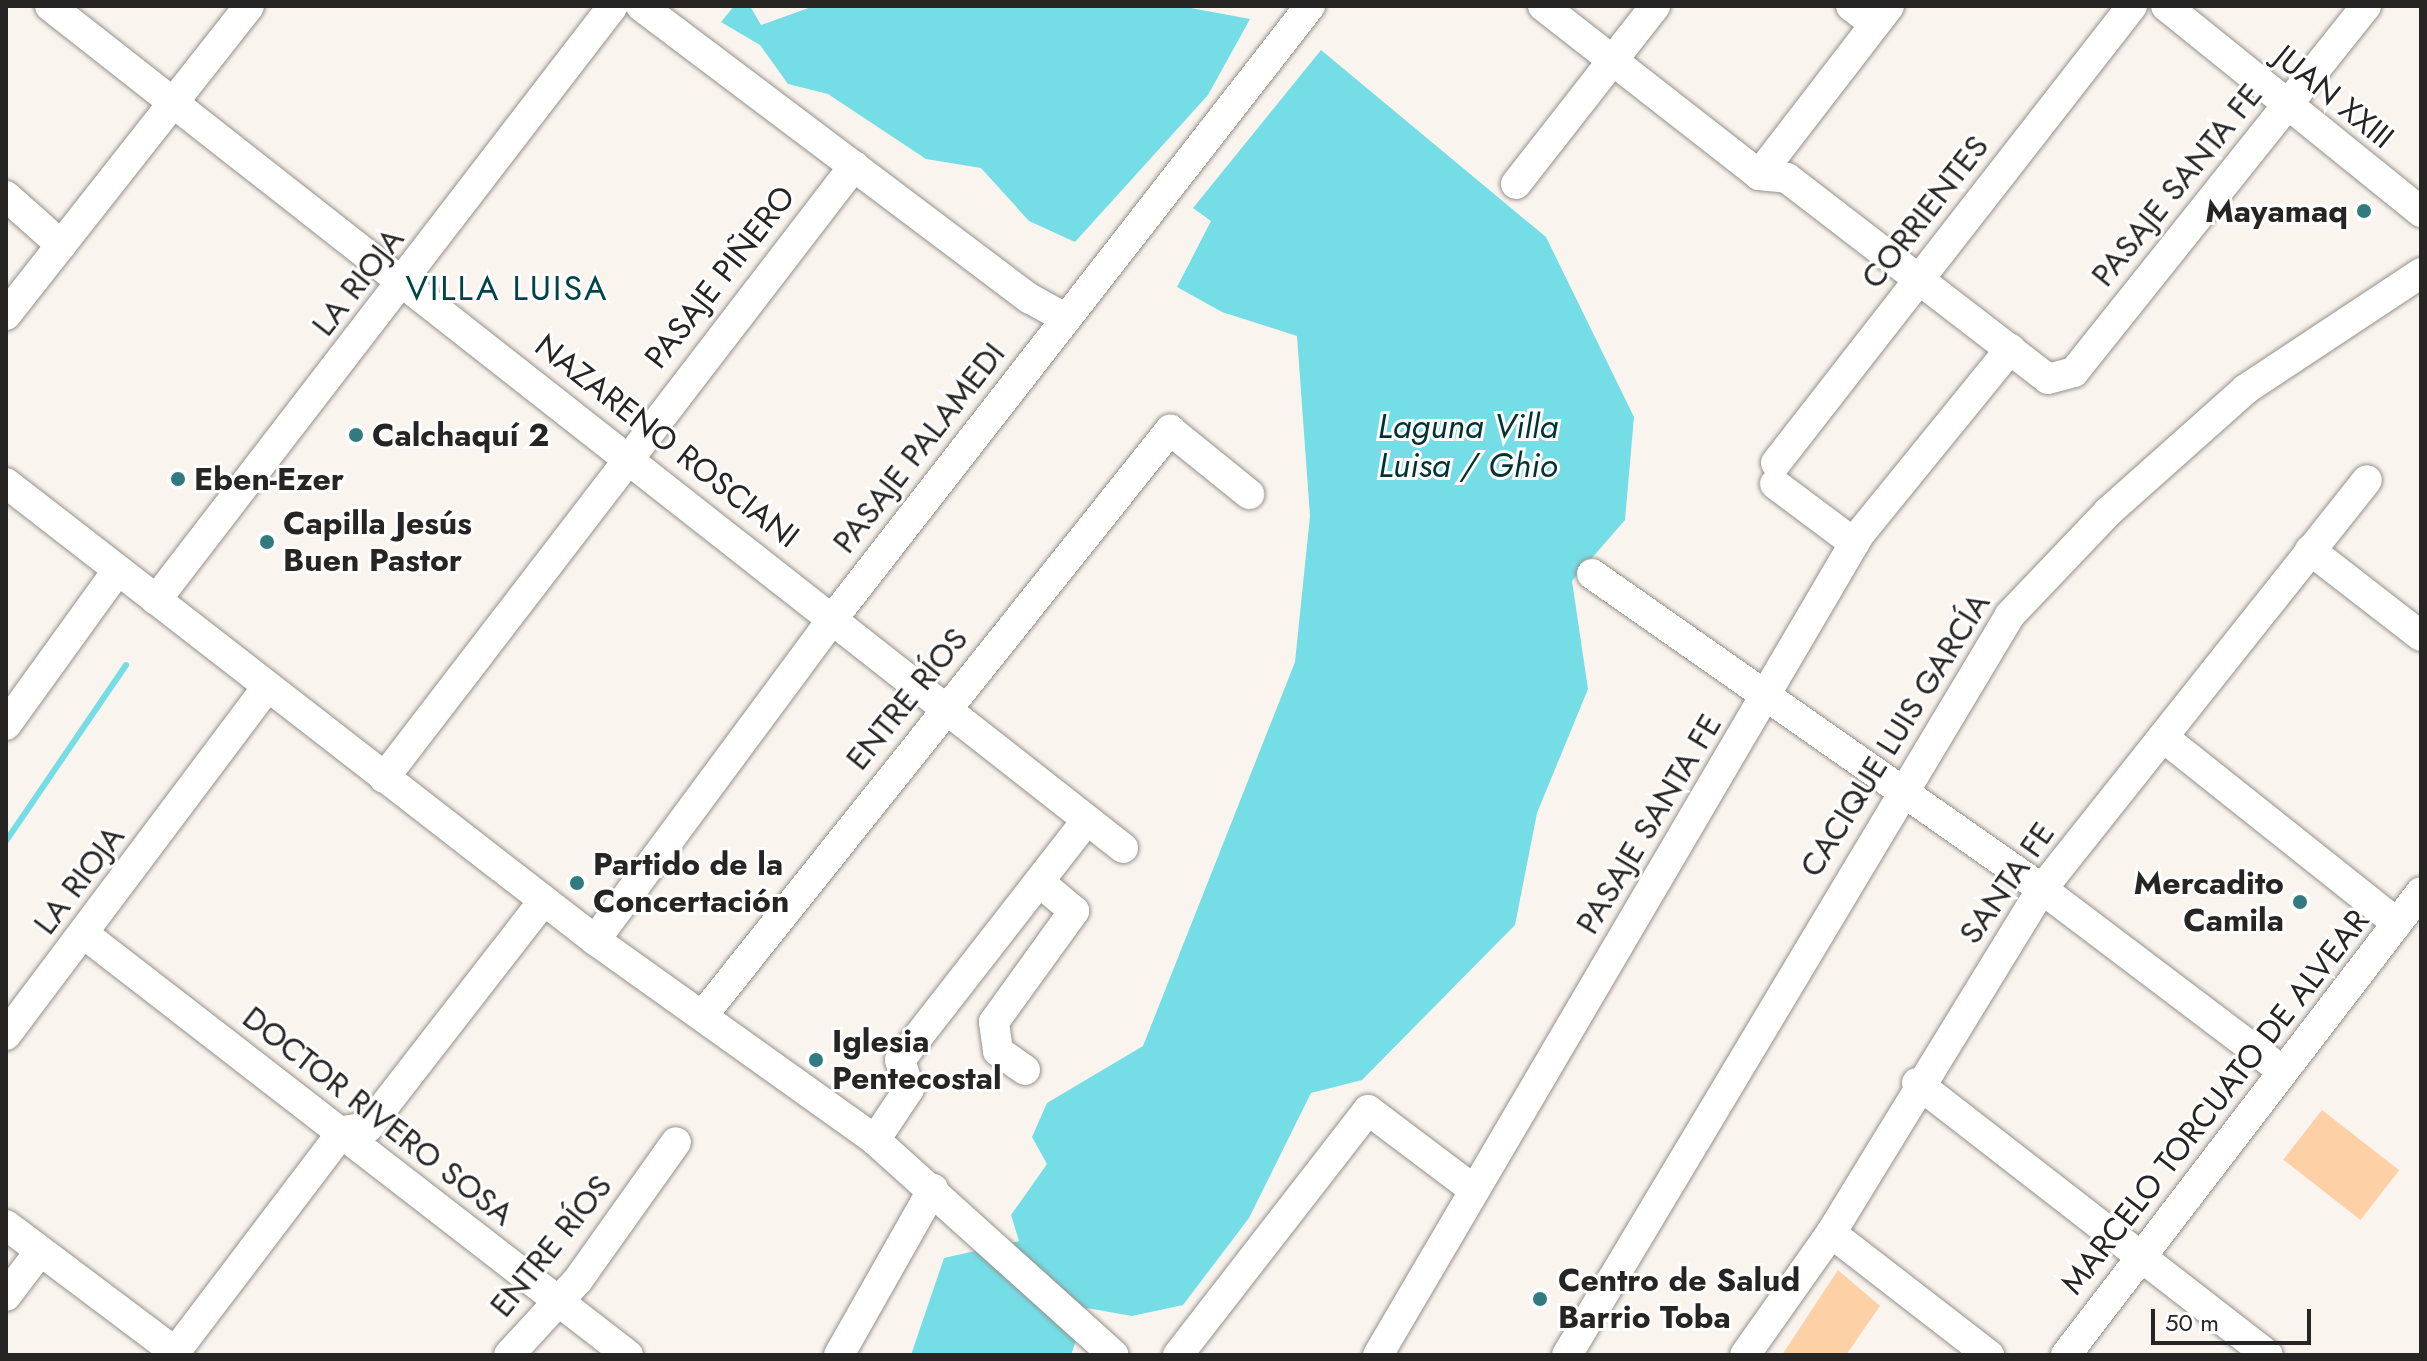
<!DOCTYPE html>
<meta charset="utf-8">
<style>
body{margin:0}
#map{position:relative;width:2427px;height:1361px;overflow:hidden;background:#faf4ef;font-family:Jost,sans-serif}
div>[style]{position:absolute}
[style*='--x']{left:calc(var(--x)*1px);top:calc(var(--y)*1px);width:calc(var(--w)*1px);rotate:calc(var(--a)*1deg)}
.green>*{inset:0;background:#fdd0a6;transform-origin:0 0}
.water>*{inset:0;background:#75dde6}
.stream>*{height:6px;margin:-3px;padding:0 3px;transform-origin:3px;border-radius:3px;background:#75dde6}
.roads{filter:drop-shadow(0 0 2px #95908b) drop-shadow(0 0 2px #95908b)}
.minor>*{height:30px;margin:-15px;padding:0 15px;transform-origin:15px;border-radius:15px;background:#fff}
.dots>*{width:22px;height:22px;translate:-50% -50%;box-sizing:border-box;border:4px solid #fff;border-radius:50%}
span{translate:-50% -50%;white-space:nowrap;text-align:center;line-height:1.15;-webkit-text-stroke:6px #fff;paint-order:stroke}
.street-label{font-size:32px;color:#272523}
.poi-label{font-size:32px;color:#272523;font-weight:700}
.right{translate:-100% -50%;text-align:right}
.left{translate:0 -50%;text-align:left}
.neighbourhood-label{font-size:34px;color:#004449;letter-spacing:2px}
.water-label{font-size:34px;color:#003236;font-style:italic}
.frame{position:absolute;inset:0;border:8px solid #272523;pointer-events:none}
.scale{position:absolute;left:2151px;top:1309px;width:160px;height:36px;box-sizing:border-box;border:4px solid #272523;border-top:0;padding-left:10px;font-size:24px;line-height:28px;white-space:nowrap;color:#272523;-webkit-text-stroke:6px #fff;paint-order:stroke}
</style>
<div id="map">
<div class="green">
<i style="left:2322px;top:1110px;width:98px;height:63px;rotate:38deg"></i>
<i style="clip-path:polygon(1838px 1270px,1880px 1306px,1846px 1355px,1782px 1355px)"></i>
</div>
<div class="water">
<i style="clip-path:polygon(734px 6px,750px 6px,761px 25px,814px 6px,1180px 6px,1250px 19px,1208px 95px,1075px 242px,1029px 221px,981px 168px,926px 159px,828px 94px,788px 84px,760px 45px,721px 22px)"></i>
<i style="clip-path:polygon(1321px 50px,1546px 237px,1634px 417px,1625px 520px,1572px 581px,1588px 689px,1537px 813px,1515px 925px,1362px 1080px,1311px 1093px,1249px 1218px,1183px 1305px,1132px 1316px,1087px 1308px,1071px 1355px,911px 1355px,944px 1258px,1019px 1241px,1011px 1215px,1047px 1164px,1032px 1137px,1047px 1103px,1143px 1046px,1295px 662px,1310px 516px,1297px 336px,1222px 312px,1177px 287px,1211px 221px,1193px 208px)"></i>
</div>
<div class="stream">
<i style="--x:6;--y:841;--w:213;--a:-55.7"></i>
</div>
<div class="roads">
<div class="minor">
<i style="--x:50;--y:6;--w:1364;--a:38.12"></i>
<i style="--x:641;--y:6;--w:486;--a:37"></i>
<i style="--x:1029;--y:298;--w:41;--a:29.1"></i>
<i style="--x:1543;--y:6;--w:274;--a:38"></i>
<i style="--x:1759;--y:175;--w:28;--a:6"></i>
<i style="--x:1787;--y:178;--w:329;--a:37.6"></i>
<i style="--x:2048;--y:379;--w:27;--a:-15"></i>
<i style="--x:2074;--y:372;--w:468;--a:-51.4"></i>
<i style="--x:1851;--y:6;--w:30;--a:37"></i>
<i style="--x:2166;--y:6;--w:328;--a:38.9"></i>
<i style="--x:1759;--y:175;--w:213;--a:-52.4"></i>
<i style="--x:1516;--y:184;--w:226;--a:-52"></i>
<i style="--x:6;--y:196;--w:74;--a:41.7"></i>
<i style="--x:6;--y:315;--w:393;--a:-51.8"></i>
<i style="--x:1776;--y:463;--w:579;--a:-52.08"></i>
<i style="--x:6;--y:483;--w:745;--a:37.81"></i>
<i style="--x:595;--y:940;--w:344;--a:35.5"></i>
<i style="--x:875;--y:1140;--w:321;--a:42"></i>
<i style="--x:1775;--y:484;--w:99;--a:36.8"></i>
<i style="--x:2310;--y:550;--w:140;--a:37.8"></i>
<i style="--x:1592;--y:574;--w:549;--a:34.99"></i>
<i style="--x:2042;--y:889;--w:302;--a:37.1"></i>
<i style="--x:156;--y:600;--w:749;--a:-52.43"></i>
<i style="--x:6;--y:725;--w:190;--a:-54.2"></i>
<i style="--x:2163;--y:737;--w:299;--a:38.5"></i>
<i style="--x:384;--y:778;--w:772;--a:-52.48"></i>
<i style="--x:84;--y:934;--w:688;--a:37.74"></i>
<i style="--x:595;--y:940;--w:402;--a:-53.5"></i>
<i style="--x:834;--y:617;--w:775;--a:-52.08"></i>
<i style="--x:703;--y:1015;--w:749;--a:-51.4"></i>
<i style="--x:1170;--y:430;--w:102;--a:39"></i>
<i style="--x:6;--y:1035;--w:431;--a:-53.1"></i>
<i style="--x:1025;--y:1070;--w:33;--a:-145"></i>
<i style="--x:998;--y:1051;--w:29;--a:-98"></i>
<i style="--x:994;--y:1022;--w:137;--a:-54.2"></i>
<i style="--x:1074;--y:911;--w:40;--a:-140"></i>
<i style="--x:1917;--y:1083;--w:444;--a:37.8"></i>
<i style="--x:875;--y:1140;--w:61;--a:-56.3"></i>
<i style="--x:909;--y:1089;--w:30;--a:-107"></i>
<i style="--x:900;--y:1060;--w:304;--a:-52.1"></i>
<i style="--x:6;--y:1225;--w:216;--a:36.9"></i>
<i style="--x:1831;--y:1233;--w:200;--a:37.7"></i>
<i style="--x:6;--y:1296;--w:56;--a:-52.9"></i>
<i style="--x:173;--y:1355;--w:281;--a:-52.8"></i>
<i style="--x:343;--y:1131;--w:25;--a:-9"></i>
<i style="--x:368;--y:1127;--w:286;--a:-52.2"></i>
<i style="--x:509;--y:1355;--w:102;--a:-47.4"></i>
<i style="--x:578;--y:1280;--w:169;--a:-54.6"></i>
<i style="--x:839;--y:1355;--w:191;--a:-60.5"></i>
<i style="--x:1178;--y:1355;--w:310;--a:-52.2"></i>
<i style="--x:1368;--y:1110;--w:133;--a:37"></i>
<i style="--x:1378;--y:1355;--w:951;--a:-59.6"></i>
<i style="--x:1859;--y:535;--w:240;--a:-50.9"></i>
<i style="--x:1567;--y:1355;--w:862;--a:-59.09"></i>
<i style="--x:2010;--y:615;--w:142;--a:-46.4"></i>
<i style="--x:2108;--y:512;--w:185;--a:-41.7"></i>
<i style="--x:2246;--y:389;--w:210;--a:-33.5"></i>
<i style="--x:1745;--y:1355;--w:149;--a:-54.8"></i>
<i style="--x:1831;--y:1233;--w:404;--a:-58.5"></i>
<i style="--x:2042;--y:889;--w:522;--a:-51.53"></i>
<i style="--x:2066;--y:1355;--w:583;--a:-52.52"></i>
</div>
</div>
<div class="dots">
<i style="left:2364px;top:211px;background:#317a80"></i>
<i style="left:356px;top:435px;background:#317a80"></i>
<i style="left:178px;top:479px;background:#317a80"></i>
<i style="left:267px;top:542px;background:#317a80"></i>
<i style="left:577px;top:883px;background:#317a80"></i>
<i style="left:2300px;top:902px;background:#317a80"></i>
<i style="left:816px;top:1060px;background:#317a80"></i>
<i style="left:1540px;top:1299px;background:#317a80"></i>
</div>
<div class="street-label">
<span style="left:2334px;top:97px;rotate:39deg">JUAN XXIII</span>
<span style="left:2177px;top:185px;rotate:-51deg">PASAJE SANTA FE</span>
<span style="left:1925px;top:212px;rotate:-52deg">CORRIENTES</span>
<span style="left:720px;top:277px;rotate:-52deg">PASAJE PIÑERO</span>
<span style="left:358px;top:282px;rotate:-52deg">LA RIOJA</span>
<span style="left:667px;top:441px;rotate:38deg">NAZARENO ROSCIANI</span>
<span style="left:919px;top:448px;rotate:-52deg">PASAJE PALAMEDI</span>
<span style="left:907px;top:699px;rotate:-51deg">ENTRE RÍOS</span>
<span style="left:1895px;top:735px;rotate:-58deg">CACIQUE LUIS GARCÍA</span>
<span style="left:1649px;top:824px;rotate:-59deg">PASAJE SANTA FE</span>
<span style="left:79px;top:880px;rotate:-53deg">LA RIOJA</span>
<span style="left:2007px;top:883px;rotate:-55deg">SANTA FE</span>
<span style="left:2215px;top:1102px;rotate:-52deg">MARCELO TORCUATO DE ALVEAR</span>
<span style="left:378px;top:1116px;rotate:38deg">DOCTOR RIVERO SOSA</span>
<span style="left:551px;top:1246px;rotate:-51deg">ENTRE RÍOS</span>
</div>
<div class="poi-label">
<span class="right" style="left:2348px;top:211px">Mayamaq</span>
<span class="left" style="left:372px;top:435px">Calchaquí 2</span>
<span class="left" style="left:194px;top:479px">Eben-Ezer</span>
<span class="left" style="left:283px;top:542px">Capilla Jesús<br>Buen Pastor</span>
<span class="left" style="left:593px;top:883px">Partido de la<br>Concertación</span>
<span class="right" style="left:2284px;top:902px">Mercadito<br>Camila</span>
<span class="left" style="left:832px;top:1060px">Iglesia<br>Pentecostal</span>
<span class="left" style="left:1558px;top:1299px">Centro de Salud<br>Barrio Toba</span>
</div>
<div class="neighbourhood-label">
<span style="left:507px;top:289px">VILLA LUISA</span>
</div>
<div class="water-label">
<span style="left:1468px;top:446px">Laguna Villa<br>Luisa / Ghio</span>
</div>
<div class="frame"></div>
<div class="scale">50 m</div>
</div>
